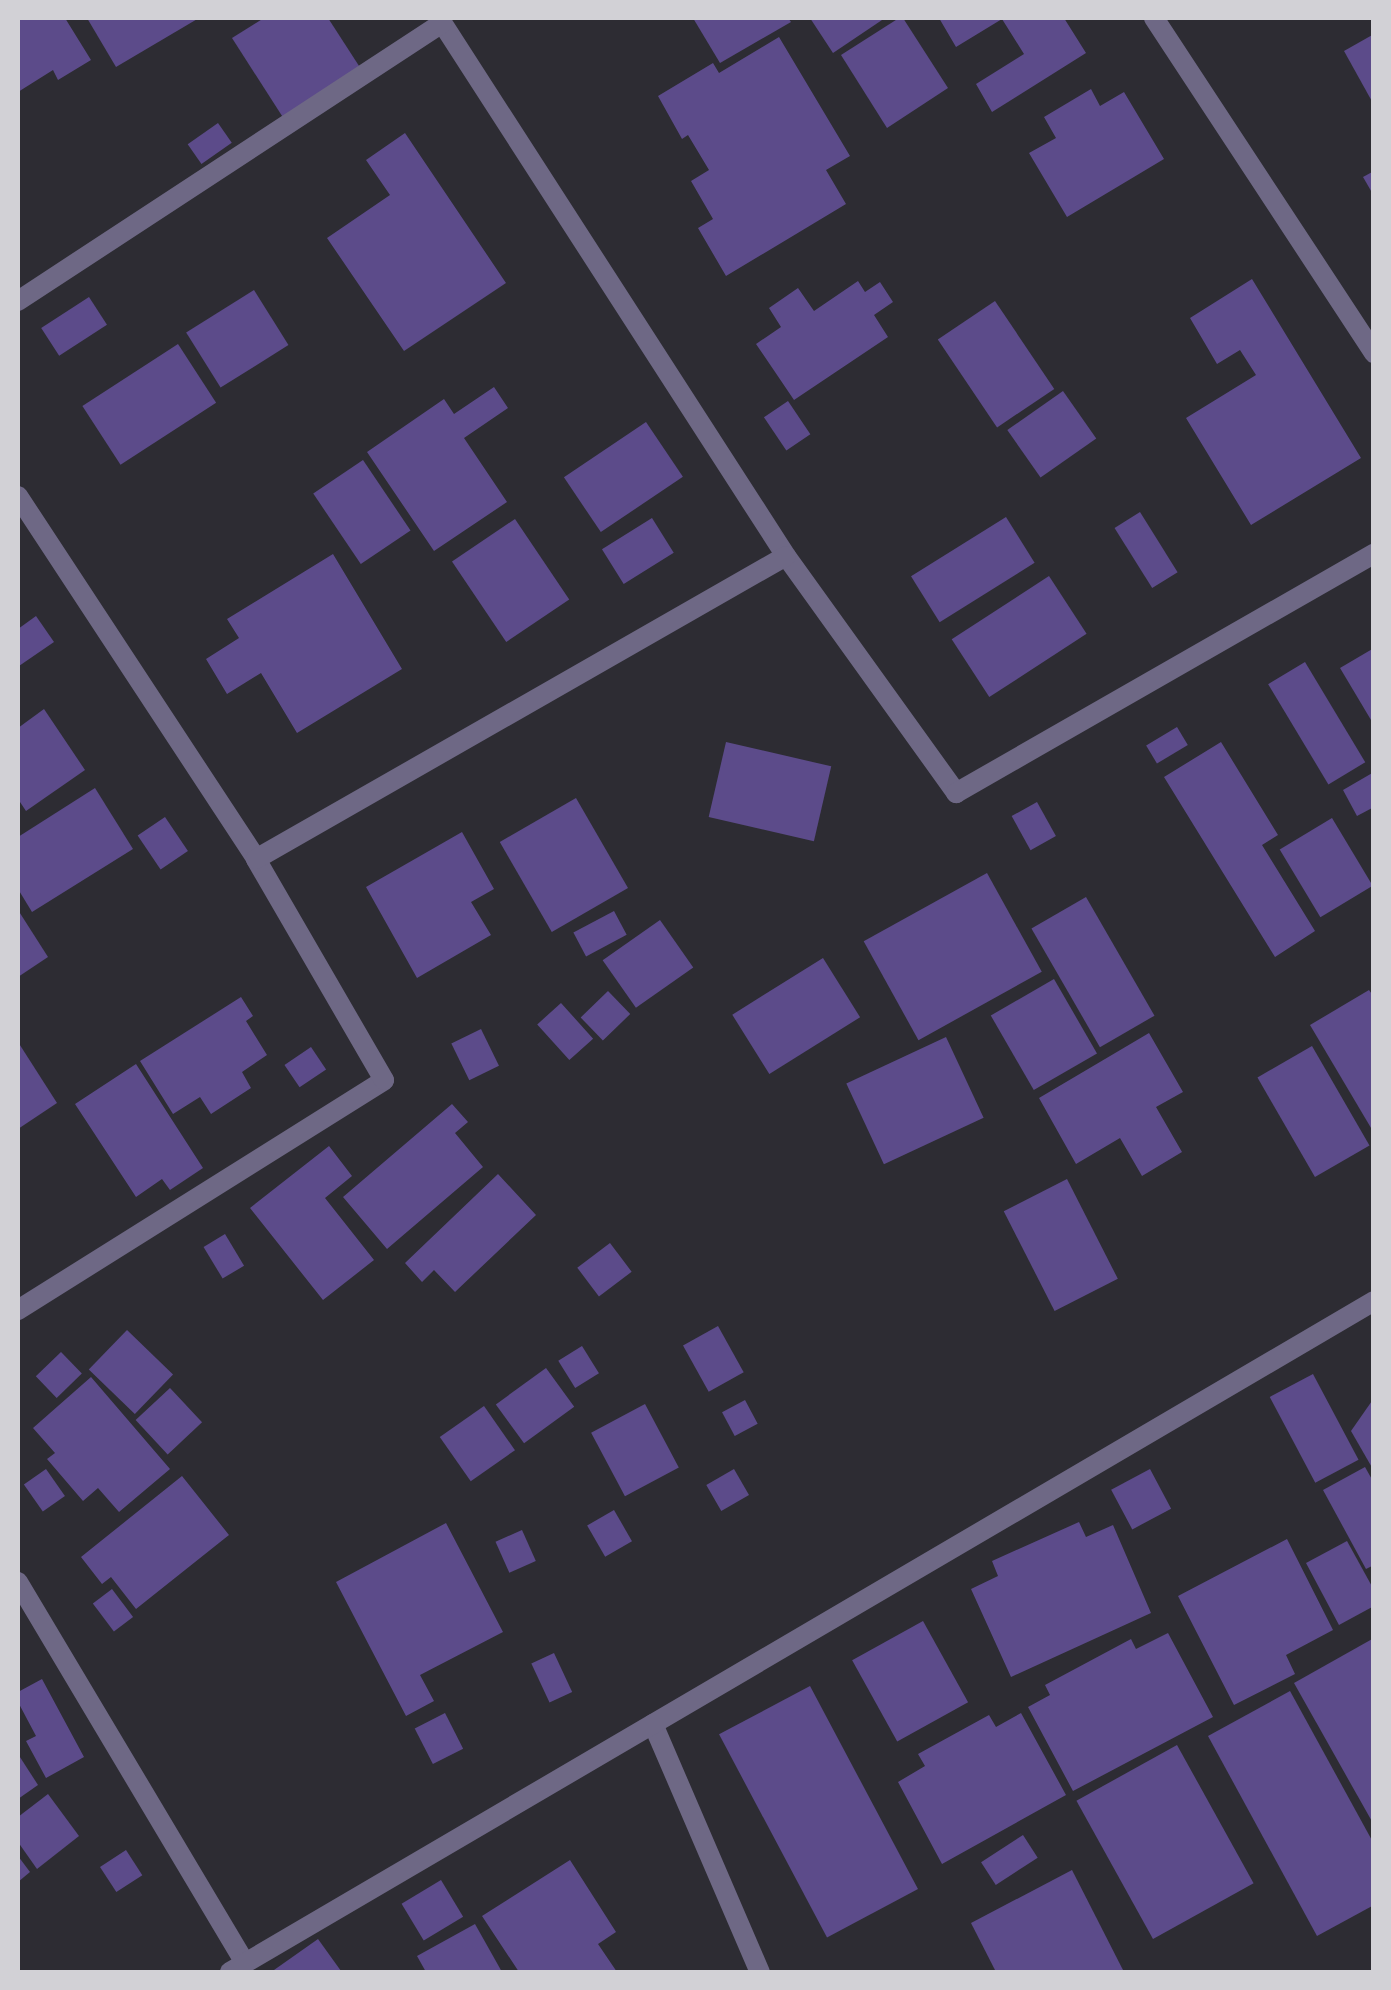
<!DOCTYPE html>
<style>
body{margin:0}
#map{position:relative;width:1391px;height:1990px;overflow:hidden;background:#2d2c33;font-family:Poppins,sans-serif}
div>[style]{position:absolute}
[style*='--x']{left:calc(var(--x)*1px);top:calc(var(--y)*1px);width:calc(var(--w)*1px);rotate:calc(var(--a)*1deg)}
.building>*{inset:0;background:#5c4b8a;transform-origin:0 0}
.minor>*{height:20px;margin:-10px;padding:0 10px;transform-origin:10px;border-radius:10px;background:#6e6885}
span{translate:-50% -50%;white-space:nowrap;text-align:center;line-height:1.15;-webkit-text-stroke:10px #2d2c33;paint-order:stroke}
.frame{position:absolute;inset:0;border:20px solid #d2d1d6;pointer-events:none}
</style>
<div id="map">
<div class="building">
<i style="clip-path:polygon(18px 18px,65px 18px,91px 60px,58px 80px,53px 70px,18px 92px)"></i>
<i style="clip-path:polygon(87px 18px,199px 18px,116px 67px)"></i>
<i style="clip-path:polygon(264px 18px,328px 18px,361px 69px,284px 119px,232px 38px)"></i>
<i style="clip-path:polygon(693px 18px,788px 18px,791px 22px,720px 63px)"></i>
<i style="clip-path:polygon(810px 18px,885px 18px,833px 53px)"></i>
<i style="clip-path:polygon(899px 18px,903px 18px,948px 88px,887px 128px,841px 55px)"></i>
<i style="clip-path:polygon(939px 18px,1064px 18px,1086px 53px,992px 112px,976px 84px,1024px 54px,1002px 19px,956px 47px)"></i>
<i style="clip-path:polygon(1374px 34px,1374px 105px,1344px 51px)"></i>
<i style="clip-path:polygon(779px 37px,850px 156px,826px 170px,846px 204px,726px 276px,698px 228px,713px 219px,691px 181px,709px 170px,688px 135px,682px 139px,658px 96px,713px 63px,719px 73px)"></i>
<i style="clip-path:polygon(1091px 89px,1100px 106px,1124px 92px,1164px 159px,1067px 217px,1029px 153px,1056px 138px,1044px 117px)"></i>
<i style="left:218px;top:123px;width:24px;height:37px;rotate:55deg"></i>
<i style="clip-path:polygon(405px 133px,506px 283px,404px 351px,327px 238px,390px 195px,366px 160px)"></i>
<i style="clip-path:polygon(1374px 171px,1374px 196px,1363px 177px)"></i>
<i style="clip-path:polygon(1252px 279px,1361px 458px,1251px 525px,1186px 418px,1256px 375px,1240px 350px,1217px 364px,1190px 318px)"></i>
<i style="clip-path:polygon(858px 281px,865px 292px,880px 282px,893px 302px,874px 315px,888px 337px,794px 400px,756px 344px,781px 327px,769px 308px,798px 288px,814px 311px)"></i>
<i style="left:254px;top:290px;width:65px;height:80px;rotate:58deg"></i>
<i style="left:89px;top:297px;width:33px;height:57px;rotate:57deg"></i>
<i style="left:995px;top:301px;width:106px;height:69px;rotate:56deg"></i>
<i style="left:178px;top:344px;width:70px;height:114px;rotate:57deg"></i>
<i style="clip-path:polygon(494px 387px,508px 408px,464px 438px,507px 502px,434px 551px,367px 452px,444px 399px,454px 414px)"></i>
<i style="left:1063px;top:391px;width:58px;height:68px;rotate:55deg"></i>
<i style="left:788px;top:401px;width:40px;height:29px;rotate:56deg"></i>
<i style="left:646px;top:422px;width:66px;height:99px;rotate:56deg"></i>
<i style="left:363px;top:460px;width:85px;height:60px;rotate:56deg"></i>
<i style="left:1140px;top:512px;width:71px;height:30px;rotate:58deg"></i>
<i style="left:1006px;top:517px;width:54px;height:112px;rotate:58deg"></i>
<i style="left:652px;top:518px;width:41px;height:59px;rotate:58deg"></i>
<i style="left:515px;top:519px;width:97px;height:76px;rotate:56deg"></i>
<i style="clip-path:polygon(333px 554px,402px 669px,297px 733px,261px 673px,227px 694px,206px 659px,239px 638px,227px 619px)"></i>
<i style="left:1049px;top:576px;width:69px;height:116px;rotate:57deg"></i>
<i style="clip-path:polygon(36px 616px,54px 642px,19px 666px,18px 629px)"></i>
<i style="clip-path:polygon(1374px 648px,1374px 725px,1340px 668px)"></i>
<i style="left:1305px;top:662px;width:117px;height:43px;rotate:59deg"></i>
<i style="clip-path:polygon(44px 709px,85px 770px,26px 811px,18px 799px,18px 728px)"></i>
<i style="left:1177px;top:727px;width:21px;height:36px;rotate:59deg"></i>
<i style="left:726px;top:742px;width:108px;height:77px;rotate:13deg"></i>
<i style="clip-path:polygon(1221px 742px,1278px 835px,1262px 845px,1315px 931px,1275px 957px,1164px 777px)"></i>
<i style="clip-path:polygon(1374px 772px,1374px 807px,1357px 816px,1343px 790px)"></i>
<i style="clip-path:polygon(95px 788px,133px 849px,32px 912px,18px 889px,18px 837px)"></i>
<i style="left:576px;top:798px;width:104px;height:88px;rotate:60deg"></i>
<i style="left:1037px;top:802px;width:39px;height:29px;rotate:61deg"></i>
<i style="left:165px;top:817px;width:41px;height:33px;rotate:56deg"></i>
<i style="left:1332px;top:818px;width:79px;height:61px;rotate:59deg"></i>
<i style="clip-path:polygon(462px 832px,494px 889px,471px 902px,491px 935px,417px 978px,366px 887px)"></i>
<i style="left:987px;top:873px;width:113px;height:141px;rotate:61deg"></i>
<i style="left:1086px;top:897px;width:137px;height:63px;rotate:60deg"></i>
<i style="clip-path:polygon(18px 910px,48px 957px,18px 977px)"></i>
<i style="left:614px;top:911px;width:27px;height:46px;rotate:62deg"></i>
<i style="left:660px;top:920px;width:58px;height:70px;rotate:55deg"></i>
<i style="left:823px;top:958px;width:70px;height:107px;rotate:58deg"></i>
<i style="left:1054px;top:979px;width:86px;height:73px;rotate:60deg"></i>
<i style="clip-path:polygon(1369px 990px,1374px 997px,1374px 1133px,1310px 1025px)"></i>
<i style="left:608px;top:991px;width:32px;height:38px;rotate:46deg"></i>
<i style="clip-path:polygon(241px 997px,253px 1016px,246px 1021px,267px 1055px,242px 1072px,251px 1088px,211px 1114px,200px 1097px,173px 1114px,140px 1061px)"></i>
<i style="left:561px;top:1003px;width:48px;height:32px;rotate:48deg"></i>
<i style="left:481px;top:1029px;width:41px;height:33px;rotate:64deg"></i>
<i style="clip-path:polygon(1149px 1033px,1183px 1092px,1156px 1107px,1182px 1152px,1142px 1176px,1120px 1138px,1076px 1164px,1039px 1098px)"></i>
<i style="left:946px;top:1037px;width:89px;height:110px;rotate:65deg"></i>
<i style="clip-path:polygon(18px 1042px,57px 1103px,18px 1129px)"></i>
<i style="left:1312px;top:1046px;width:115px;height:63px;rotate:60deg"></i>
<i style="left:311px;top:1047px;width:27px;height:32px;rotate:56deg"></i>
<i style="clip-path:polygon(136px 1064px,203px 1168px,170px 1190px,162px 1179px,136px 1197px,75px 1104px)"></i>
<i style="clip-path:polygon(452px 1104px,468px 1122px,455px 1133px,483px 1167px,387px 1249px,343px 1197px)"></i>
<i style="clip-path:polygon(329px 1146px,352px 1176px,325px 1198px,374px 1260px,323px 1300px,250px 1208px)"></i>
<i style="clip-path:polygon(498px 1174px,536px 1215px,455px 1292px,434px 1270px,422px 1282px,405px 1263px)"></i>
<i style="left:1067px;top:1179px;width:112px;height:71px;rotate:63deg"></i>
<i style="left:225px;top:1234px;width:37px;height:25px;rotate:59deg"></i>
<i style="left:610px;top:1243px;width:36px;height:41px;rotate:53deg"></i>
<i style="left:718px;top:1326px;width:53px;height:40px;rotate:61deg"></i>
<i style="left:127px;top:1330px;width:64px;height:55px;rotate:44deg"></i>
<i style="left:582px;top:1346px;width:32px;height:28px;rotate:58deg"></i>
<i style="left:61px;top:1352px;width:30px;height:35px;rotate:46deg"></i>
<i style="left:546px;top:1368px;width:48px;height:62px;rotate:54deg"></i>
<i style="left:1313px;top:1374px;width:97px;height:49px;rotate:62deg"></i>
<i style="clip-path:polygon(91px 1377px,170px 1469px,119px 1512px,98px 1488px,83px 1501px,47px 1459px,55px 1453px,33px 1428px)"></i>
<i style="left:170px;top:1388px;width:47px;height:47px;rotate:47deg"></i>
<i style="clip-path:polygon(1374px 1398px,1374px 1471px,1351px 1431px)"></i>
<i style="left:745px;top:1400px;width:27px;height:26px;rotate:62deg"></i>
<i style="left:645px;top:1404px;width:72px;height:61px;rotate:62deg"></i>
<i style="left:484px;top:1406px;width:54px;height:54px;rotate:55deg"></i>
<i style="clip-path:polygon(1365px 1467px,1374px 1483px,1374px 1565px,1366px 1569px,1323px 1490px)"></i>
<i style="left:46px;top:1469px;width:33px;height:27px;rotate:55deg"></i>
<i style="left:734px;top:1469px;width:30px;height:32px;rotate:60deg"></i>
<i style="left:1150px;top:1469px;width:45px;height:44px;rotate:62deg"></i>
<i style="clip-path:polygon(182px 1476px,229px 1535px,136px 1609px,111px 1577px,102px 1584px,81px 1557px)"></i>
<i style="left:614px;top:1510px;width:36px;height:31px;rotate:60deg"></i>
<i style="clip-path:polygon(1079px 1522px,1086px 1537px,1113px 1525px,1151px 1613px,1011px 1677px,971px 1589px,998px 1576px,992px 1561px)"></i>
<i style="clip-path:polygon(446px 1523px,503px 1632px,420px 1675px,434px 1701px,406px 1716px,336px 1582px)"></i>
<i style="left:522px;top:1530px;width:34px;height:29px;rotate:66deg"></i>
<i style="clip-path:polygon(1287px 1539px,1333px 1630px,1286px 1655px,1295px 1674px,1234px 1705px,1178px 1596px)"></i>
<i style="clip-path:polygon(1347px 1541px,1374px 1590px,1374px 1606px,1339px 1625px,1306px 1563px)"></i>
<i style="left:112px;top:1589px;width:35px;height:24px;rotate:53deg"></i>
<i style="left:923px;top:1621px;width:93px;height:81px;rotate:61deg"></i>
<i style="clip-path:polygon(1168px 1633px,1213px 1717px,1073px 1791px,1028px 1707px,1050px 1695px,1045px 1685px,1131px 1639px,1136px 1649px)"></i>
<i style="clip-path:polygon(1374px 1638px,1374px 1825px,1294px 1683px)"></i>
<i style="left:554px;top:1653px;width:43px;height:25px;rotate:65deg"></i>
<i style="clip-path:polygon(42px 1679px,84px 1757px,46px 1778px,26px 1741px,36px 1736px,18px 1702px,18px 1692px)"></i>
<i style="left:810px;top:1686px;width:230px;height:103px;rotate:62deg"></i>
<i style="clip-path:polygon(1290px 1691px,1374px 1844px,1374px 1905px,1317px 1936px,1208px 1736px)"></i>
<i style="left:445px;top:1713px;width:40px;height:34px;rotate:63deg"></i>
<i style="clip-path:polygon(1021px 1713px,1066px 1795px,942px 1864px,898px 1782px,925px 1766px,918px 1754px,989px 1715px,996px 1727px)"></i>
<i style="left:1177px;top:1745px;width:158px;height:115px;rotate:61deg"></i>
<i style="clip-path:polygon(18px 1754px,38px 1785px,18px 1799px)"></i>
<i style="clip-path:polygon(48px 1794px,79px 1836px,37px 1869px,18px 1842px,18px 1817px)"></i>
<i style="left:1023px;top:1835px;width:27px;height:50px;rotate:57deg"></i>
<i style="left:126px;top:1850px;width:30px;height:31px;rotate:57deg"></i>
<i style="clip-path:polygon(18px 1856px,30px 1872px,18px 1882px)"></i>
<i style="clip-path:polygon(570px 1860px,616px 1932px,598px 1944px,617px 1972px,519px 1972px,482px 1916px)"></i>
<i style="clip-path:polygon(1072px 1870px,1124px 1972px,996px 1972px,971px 1923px)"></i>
<i style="left:441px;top:1880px;width:43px;height:46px;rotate:59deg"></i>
<i style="clip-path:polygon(475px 1924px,502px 1972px,426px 1972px,417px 1956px)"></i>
<i style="clip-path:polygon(318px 1939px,341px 1971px,276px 1972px,274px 1970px)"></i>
</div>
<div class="minor">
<i style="--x:439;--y:18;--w:640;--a:57.18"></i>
<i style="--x:786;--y:556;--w:292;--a:54.3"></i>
<i style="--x:956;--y:793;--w:482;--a:-29.8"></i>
<i style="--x:1154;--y:18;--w:401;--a:56.7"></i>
<i style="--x:18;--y:301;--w:507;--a:-33.25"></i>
<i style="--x:18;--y:496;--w:434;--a:56.7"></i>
<i style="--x:18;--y:1310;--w:432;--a:-32.1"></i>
<i style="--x:384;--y:1080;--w:255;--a:-120.1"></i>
<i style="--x:256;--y:859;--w:610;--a:-29.76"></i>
<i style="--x:18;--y:1582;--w:443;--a:59.2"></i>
<i style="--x:653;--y:1724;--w:270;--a:66.7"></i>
<i style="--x:230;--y:1972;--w:1326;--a:-30.39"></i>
</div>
<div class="frame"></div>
</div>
